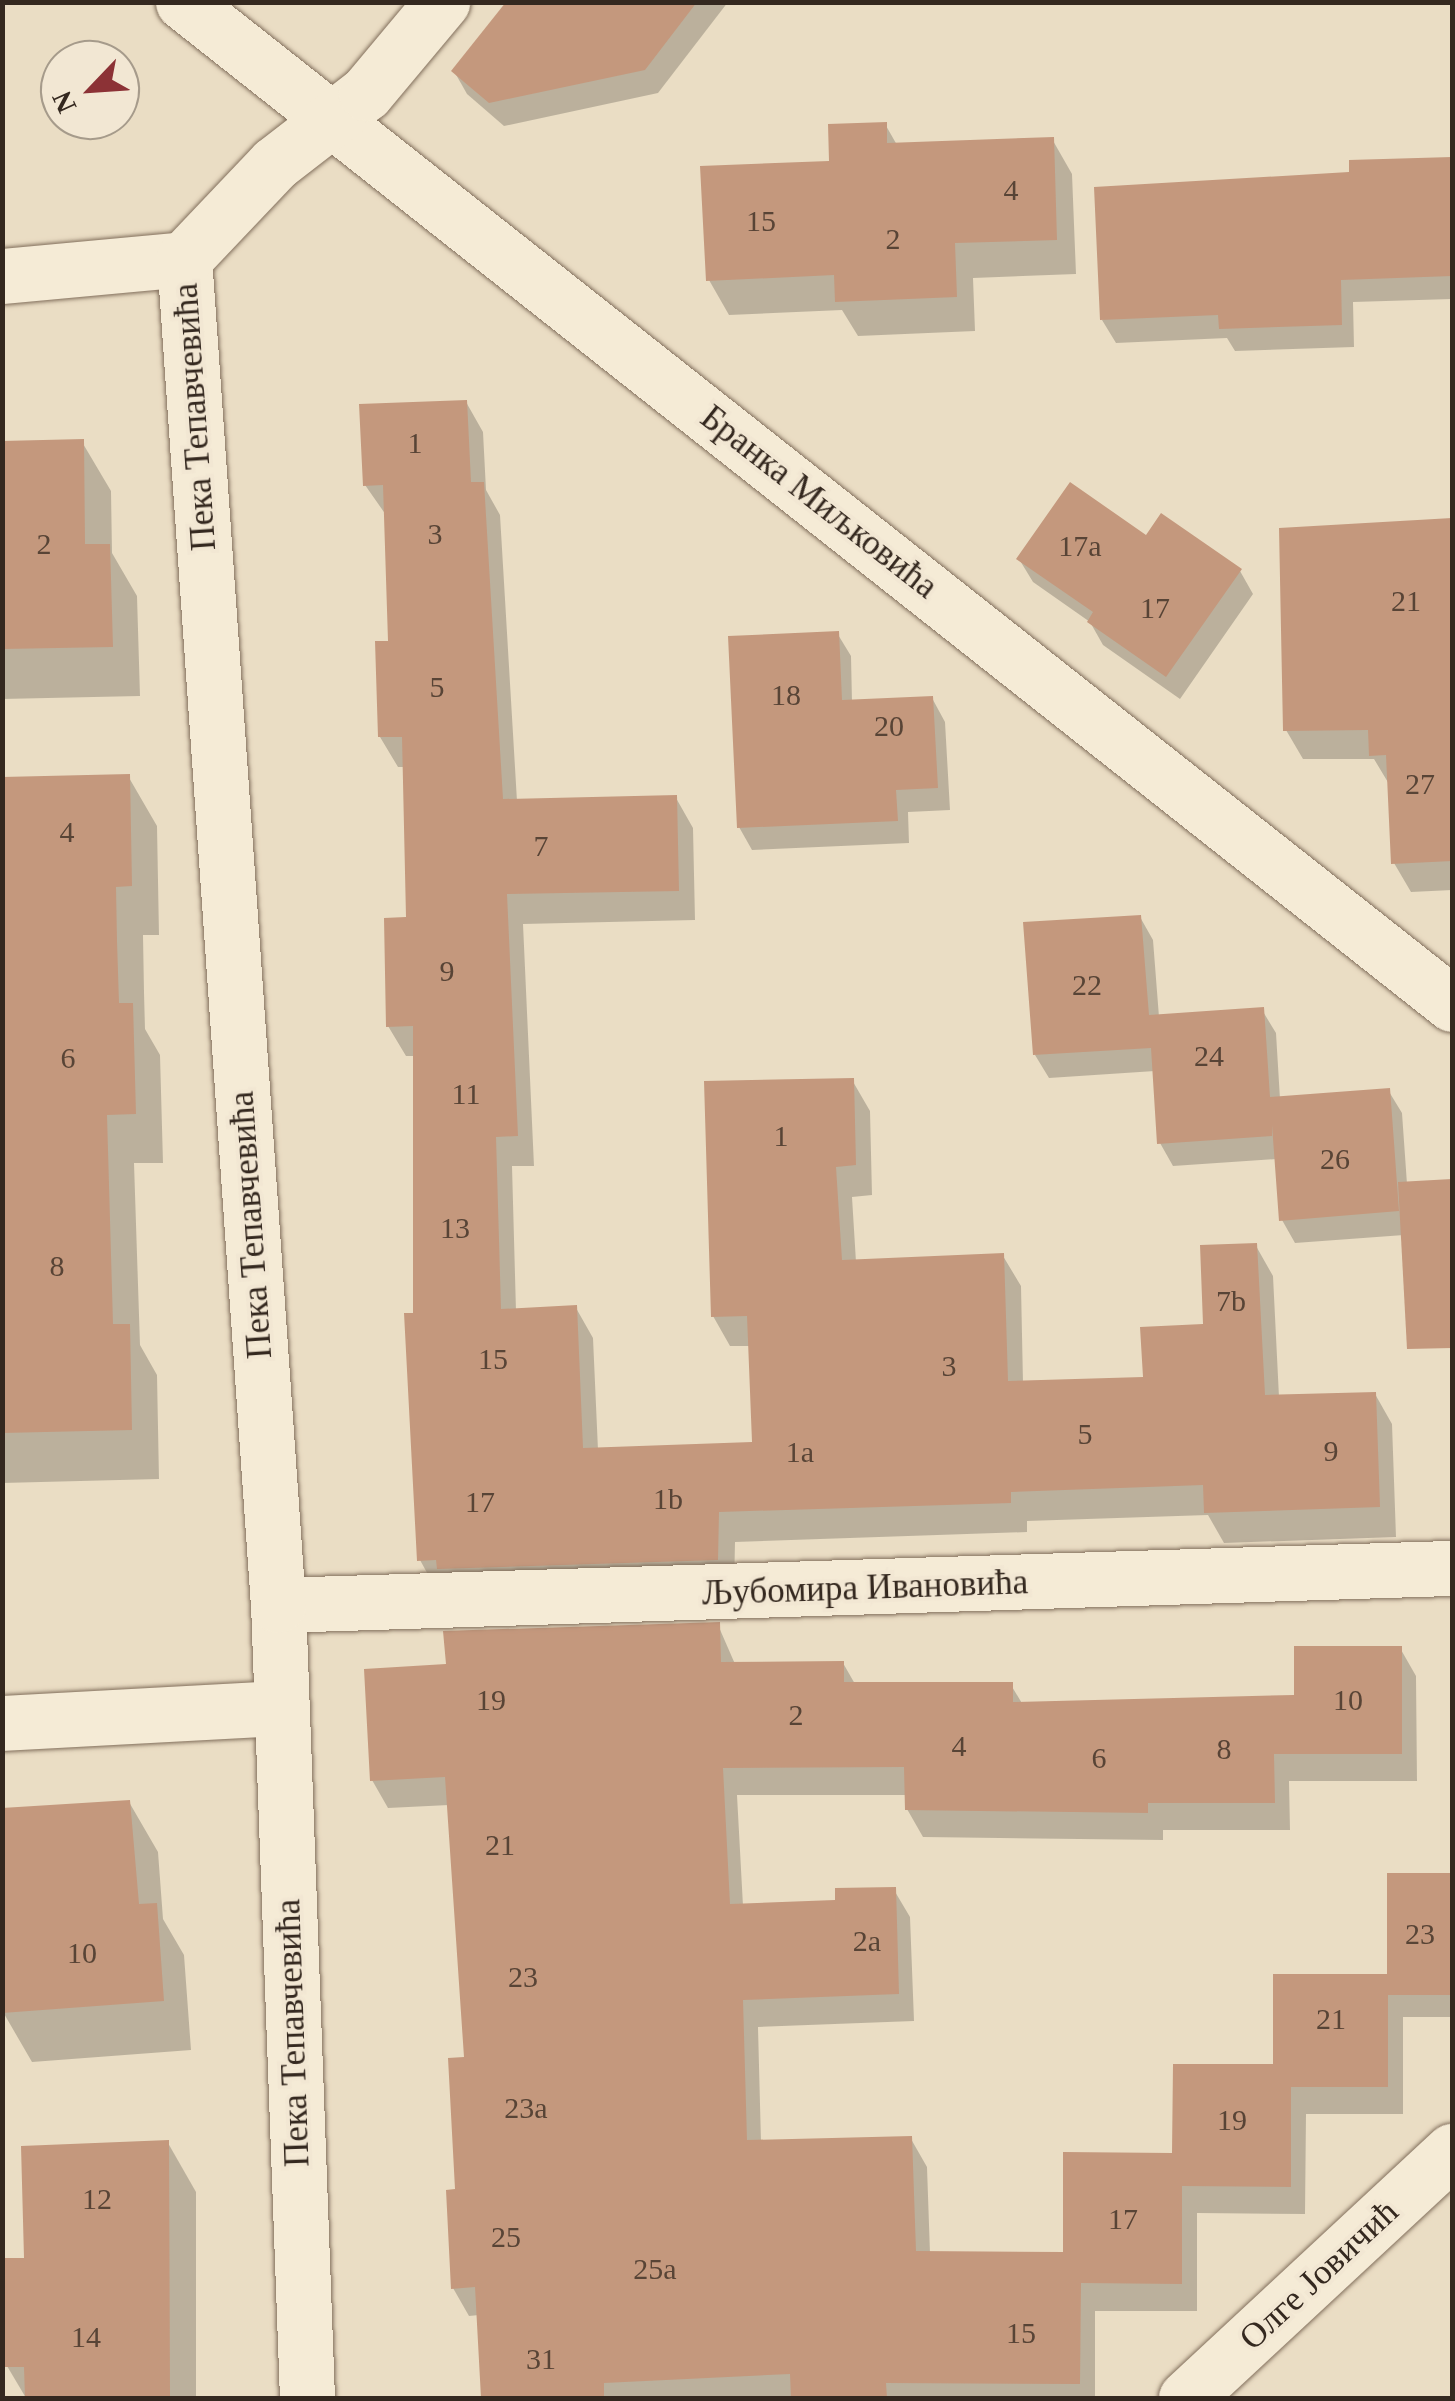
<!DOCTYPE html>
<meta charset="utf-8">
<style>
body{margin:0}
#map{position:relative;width:1455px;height:2401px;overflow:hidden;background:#eaddc4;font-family:"Times New Roman",serif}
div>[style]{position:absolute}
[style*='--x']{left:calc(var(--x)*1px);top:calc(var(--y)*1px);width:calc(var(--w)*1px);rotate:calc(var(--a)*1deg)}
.shadow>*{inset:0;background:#0003}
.building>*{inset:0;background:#c4987d;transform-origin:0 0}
.roads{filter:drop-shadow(0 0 2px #826f5c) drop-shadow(0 0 2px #826f5c)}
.minor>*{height:55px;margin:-27.5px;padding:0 27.5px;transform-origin:27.5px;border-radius:27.5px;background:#f5ebd6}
span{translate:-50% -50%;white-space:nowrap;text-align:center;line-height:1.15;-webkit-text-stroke:8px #f2e7d3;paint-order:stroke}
.number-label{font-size:30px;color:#584436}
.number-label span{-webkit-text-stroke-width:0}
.street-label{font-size:35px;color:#34281f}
.frame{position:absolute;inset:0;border:5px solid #34281f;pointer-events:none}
.north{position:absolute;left:40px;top:40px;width:100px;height:100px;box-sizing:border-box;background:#f2e7d3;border:2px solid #a69b8b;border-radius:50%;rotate:245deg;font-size:28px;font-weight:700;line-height:40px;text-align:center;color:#34281f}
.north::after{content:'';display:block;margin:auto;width:35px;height:45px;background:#8c3236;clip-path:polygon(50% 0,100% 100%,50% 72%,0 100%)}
</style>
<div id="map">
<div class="shadow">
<i style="clip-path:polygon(508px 2px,728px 2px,658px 93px,504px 126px,467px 94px,454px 71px)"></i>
<i style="clip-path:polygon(885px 124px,897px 145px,1052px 139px,1072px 174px,1076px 274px,973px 278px,975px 331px,858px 336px,842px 310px,729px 315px,709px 280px,832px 163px)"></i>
<i style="clip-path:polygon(1452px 160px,1452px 299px,1353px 302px,1354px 347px,1235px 351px,1227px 338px,1116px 343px,1102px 320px,1352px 174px,1352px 163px)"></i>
<i style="clip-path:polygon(466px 402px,483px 432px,486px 490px,500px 515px,517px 801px,676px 798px,693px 828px,695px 920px,523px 924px,534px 1166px,512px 1166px,516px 1311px,576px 1308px,593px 1338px,598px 1450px,755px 1444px,751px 1346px,730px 1346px,713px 1316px,852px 1080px,870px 1111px,872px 1195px,852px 1197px,856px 1262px,1003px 1256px,1021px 1286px,1023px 1383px,1145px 1379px,1205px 1327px,1256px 1246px,1273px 1276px,1279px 1397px,1375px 1394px,1392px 1424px,1396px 1537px,1224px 1543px,1208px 1515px,1027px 1521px,1027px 1532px,735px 1542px,734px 1590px,437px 1591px,420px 1560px,416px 1056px,406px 1056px,388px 1026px,409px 920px,405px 767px,398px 767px,380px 737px,391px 643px,386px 515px,365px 485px)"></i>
<i style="clip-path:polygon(82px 442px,111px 491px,112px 553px,137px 596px,140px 696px,2px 699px,2px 444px)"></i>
<i style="clip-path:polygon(1452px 521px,1452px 890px,1411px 892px,1394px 863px,1389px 784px,1374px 759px,1303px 759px,1286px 730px)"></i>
<i style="clip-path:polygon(1147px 539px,1240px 571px,1253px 594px,1180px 699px,1103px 645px,1090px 622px,1033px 582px,1019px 559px)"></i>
<i style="clip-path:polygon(837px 633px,851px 656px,852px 702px,932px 698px,945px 722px,950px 810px,908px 812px,909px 843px,752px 850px,739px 827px)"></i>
<i style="clip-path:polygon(128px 776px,157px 826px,159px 935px,143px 935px,144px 992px,145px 1029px,160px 1055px,163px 1163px,134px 1163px,140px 1345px,157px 1375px,159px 1479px,2px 1483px,2px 779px)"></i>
<i style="clip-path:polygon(1140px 917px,1153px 940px,1159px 1017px,1262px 1010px,1276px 1033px,1280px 1099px,1388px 1090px,1402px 1113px,1407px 1184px,1452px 1181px,1452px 1327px,1421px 1330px,1404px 1235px,1295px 1243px,1282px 1220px,1277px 1159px,1173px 1166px,1160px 1143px,1155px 1071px,1049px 1078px,1035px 1055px)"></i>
<i style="clip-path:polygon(718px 1625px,735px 1664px,843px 1663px,855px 1684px,1011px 1685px,1023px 1705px,1297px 1698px,1400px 1648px,1416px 1676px,1417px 1781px,1289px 1781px,1290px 1830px,1163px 1830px,1163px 1840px,923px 1837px,907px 1809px,907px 1795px,737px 1795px,743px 1906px,838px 1902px,894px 1890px,910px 1917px,914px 2021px,758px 2027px,761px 2142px,911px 2139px,927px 2167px,930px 2253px,1066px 2254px,1275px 2067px,1387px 1977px,1391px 1984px,1390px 1876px,1452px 1876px,1452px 2017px,1403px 2017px,1403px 2114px,1306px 2114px,1305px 2214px,1197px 2213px,1197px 2311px,1095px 2311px,1095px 2398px,484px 2398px,479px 2315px,469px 2316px,453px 2288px,467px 2059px,449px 1805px,388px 1808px,372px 1780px,449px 1666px)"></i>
<i style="clip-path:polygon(129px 1802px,158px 1852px,163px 1919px,184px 1955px,191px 2050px,32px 2062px,3px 2012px)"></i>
<i style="clip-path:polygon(168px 2143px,196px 2192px,196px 2398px,26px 2398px,7px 2366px)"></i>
</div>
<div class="building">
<i style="clip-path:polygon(506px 2px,697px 2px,645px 70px,489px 103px,451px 71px)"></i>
<i style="clip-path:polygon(887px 122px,887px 143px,1054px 137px,1057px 240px,955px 243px,957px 297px,835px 302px,834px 275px,706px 281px,700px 166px,829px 161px,828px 124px)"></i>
<i style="clip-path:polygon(1452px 157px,1452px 276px,1341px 280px,1342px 325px,1219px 329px,1218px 315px,1100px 320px,1094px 187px,1349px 172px,1349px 160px)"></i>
<i style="clip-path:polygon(467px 400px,471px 482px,484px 482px,503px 799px,677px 795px,679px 891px,507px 894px,518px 1136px,496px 1137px,501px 1309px,577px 1305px,583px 1448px,752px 1442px,747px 1316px,711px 1317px,704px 1081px,854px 1078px,856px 1165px,836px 1167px,842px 1260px,1004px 1253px,1008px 1381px,1143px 1377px,1140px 1327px,1203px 1324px,1200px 1245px,1257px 1243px,1265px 1395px,1376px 1392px,1380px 1507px,1204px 1513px,1203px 1485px,1011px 1492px,1011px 1503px,719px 1512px,718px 1560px,437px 1569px,436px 1560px,417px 1561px,404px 1313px,413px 1313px,413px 1026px,386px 1027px,384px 918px,406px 917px,402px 737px,378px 737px,375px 641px,388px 641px,383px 485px,363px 486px,359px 404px)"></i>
<i style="clip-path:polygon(84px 439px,85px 544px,110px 544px,113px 647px,2px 649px,2px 441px)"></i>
<i style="clip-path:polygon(1070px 482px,1146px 535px,1161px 513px,1242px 569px,1166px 677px,1087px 622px,1093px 612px,1016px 559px)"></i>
<i style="clip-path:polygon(1452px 518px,1452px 861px,1391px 864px,1386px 755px,1369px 756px,1368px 730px,1283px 731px,1279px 528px)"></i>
<i style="clip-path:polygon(839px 631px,842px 700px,933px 696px,938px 788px,896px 790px,898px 821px,737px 828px,728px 636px)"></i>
<i style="clip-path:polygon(130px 774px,132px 886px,116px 887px,117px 941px,119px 1003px,133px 1003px,136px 1114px,107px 1115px,113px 1324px,130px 1324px,132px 1430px,2px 1433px,2px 777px)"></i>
<i style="clip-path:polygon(1141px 915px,1149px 1015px,1264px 1007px,1270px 1097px,1390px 1088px,1399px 1211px,1279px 1221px,1272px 1125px,1272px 1136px,1157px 1144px,1151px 1048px,1033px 1055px,1023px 922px)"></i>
<i style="clip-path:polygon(1452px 1179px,1452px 1348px,1407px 1349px,1398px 1182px)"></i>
<i style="clip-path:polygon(720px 1622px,721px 1662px,844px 1661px,844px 1682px,1013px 1682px,1013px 1702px,1294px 1695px,1294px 1646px,1402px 1646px,1402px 1754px,1274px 1754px,1275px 1803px,1148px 1803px,1148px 1813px,905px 1810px,904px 1767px,723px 1768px,730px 1904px,835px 1900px,835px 1888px,896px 1887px,899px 1994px,743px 2000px,747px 2140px,912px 2136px,916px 2251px,1063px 2252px,1063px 2152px,1172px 2153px,1173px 2064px,1273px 2064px,1273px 1974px,1388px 1974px,1388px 2087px,1291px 2087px,1291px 2187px,1182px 2186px,1182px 2284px,1081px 2283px,1080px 2384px,886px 2383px,887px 2398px,791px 2398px,790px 2374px,604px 2383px,604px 2398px,481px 2398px,475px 2287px,451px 2289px,446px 2190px,455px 2189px,448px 2058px,464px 2057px,445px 1777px,370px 1781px,364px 1669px,446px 1664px,443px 1631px)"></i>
<i style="clip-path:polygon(130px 1800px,139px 1904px,157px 1903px,164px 2001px,2px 2013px,2px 1808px)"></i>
<i style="left:1452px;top:1873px;width:122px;height:65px;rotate:90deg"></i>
<i style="clip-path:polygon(169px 2140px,170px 2398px,25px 2398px,24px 2367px,5px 2367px,2px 2304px,2px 2258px,24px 2258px,21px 2146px)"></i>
</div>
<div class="roads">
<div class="minor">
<i style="--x:183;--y:2;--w:1617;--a:38.29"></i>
<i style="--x:2;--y:276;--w:183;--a:-5.3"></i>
<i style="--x:278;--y:1605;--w:1175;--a:-1.81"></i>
<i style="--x:2;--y:1723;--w:278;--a:-3.1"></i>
<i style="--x:307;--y:2398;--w:794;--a:-92.09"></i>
<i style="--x:278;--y:1605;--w:1349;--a:-93.99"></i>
<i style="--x:184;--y:259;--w:131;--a:-46.5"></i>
<i style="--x:274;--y:164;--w:116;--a:-37.7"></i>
<i style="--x:366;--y:93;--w:119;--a:-50.1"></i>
<i style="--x:1186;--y:2398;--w:363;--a:-42.9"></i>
</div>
</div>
<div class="number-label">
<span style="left:1011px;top:190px">4</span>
<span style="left:761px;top:221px">15</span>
<span style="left:893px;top:239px">2</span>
<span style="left:415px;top:443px">1</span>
<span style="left:435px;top:534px">3</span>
<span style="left:44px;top:544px">2</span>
<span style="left:1080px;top:546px">17a</span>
<span style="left:1406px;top:601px">21</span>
<span style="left:1155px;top:608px">17</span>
<span style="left:437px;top:687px">5</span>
<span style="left:786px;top:695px">18</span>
<span style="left:889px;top:726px">20</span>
<span style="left:1420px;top:784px">27</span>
<span style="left:67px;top:832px">4</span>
<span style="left:541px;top:846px">7</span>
<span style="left:447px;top:971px">9</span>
<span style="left:1087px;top:985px">22</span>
<span style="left:1209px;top:1056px">24</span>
<span style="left:68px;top:1058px">6</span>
<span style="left:466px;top:1094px">11</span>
<span style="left:781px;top:1136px">1</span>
<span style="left:1335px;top:1159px">26</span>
<span style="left:455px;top:1228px">13</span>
<span style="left:57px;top:1266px">8</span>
<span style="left:1231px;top:1301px">7b</span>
<span style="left:493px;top:1359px">15</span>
<span style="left:949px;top:1366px">3</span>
<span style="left:1085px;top:1434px">5</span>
<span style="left:1331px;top:1451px">9</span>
<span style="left:800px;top:1452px">1a</span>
<span style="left:668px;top:1499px">1b</span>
<span style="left:480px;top:1502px">17</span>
<span style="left:491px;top:1700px">19</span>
<span style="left:1348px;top:1700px">10</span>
<span style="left:796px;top:1715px">2</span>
<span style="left:959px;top:1746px">4</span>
<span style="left:1224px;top:1749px">8</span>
<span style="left:1099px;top:1758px">6</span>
<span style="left:500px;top:1845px">21</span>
<span style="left:1420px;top:1934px">23</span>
<span style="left:867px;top:1941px">2a</span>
<span style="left:82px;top:1953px">10</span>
<span style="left:523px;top:1977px">23</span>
<span style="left:1331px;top:2019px">21</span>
<span style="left:526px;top:2108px">23a</span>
<span style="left:1232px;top:2120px">19</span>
<span style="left:97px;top:2199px">12</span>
<span style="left:1123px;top:2219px">17</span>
<span style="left:506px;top:2237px">25</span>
<span style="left:655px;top:2269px">25a</span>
<span style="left:1021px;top:2333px">15</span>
<span style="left:86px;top:2337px">14</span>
<span style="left:541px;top:2359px">31</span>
</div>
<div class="street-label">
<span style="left:195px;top:417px;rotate:-94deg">Пека Тепавчевића</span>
<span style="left:819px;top:502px;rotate:38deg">Бранка Миљковића</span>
<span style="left:251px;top:1225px;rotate:-94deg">Пека Тепавчевића</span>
<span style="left:865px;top:1588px;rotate:-2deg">Љубомира Ивановића</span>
<span style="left:293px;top:2033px;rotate:-92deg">Пека Тепавчевића</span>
<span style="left:1319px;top:2275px;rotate:-43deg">Олге Јовичић</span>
</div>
<div class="frame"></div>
<div class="north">N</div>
</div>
